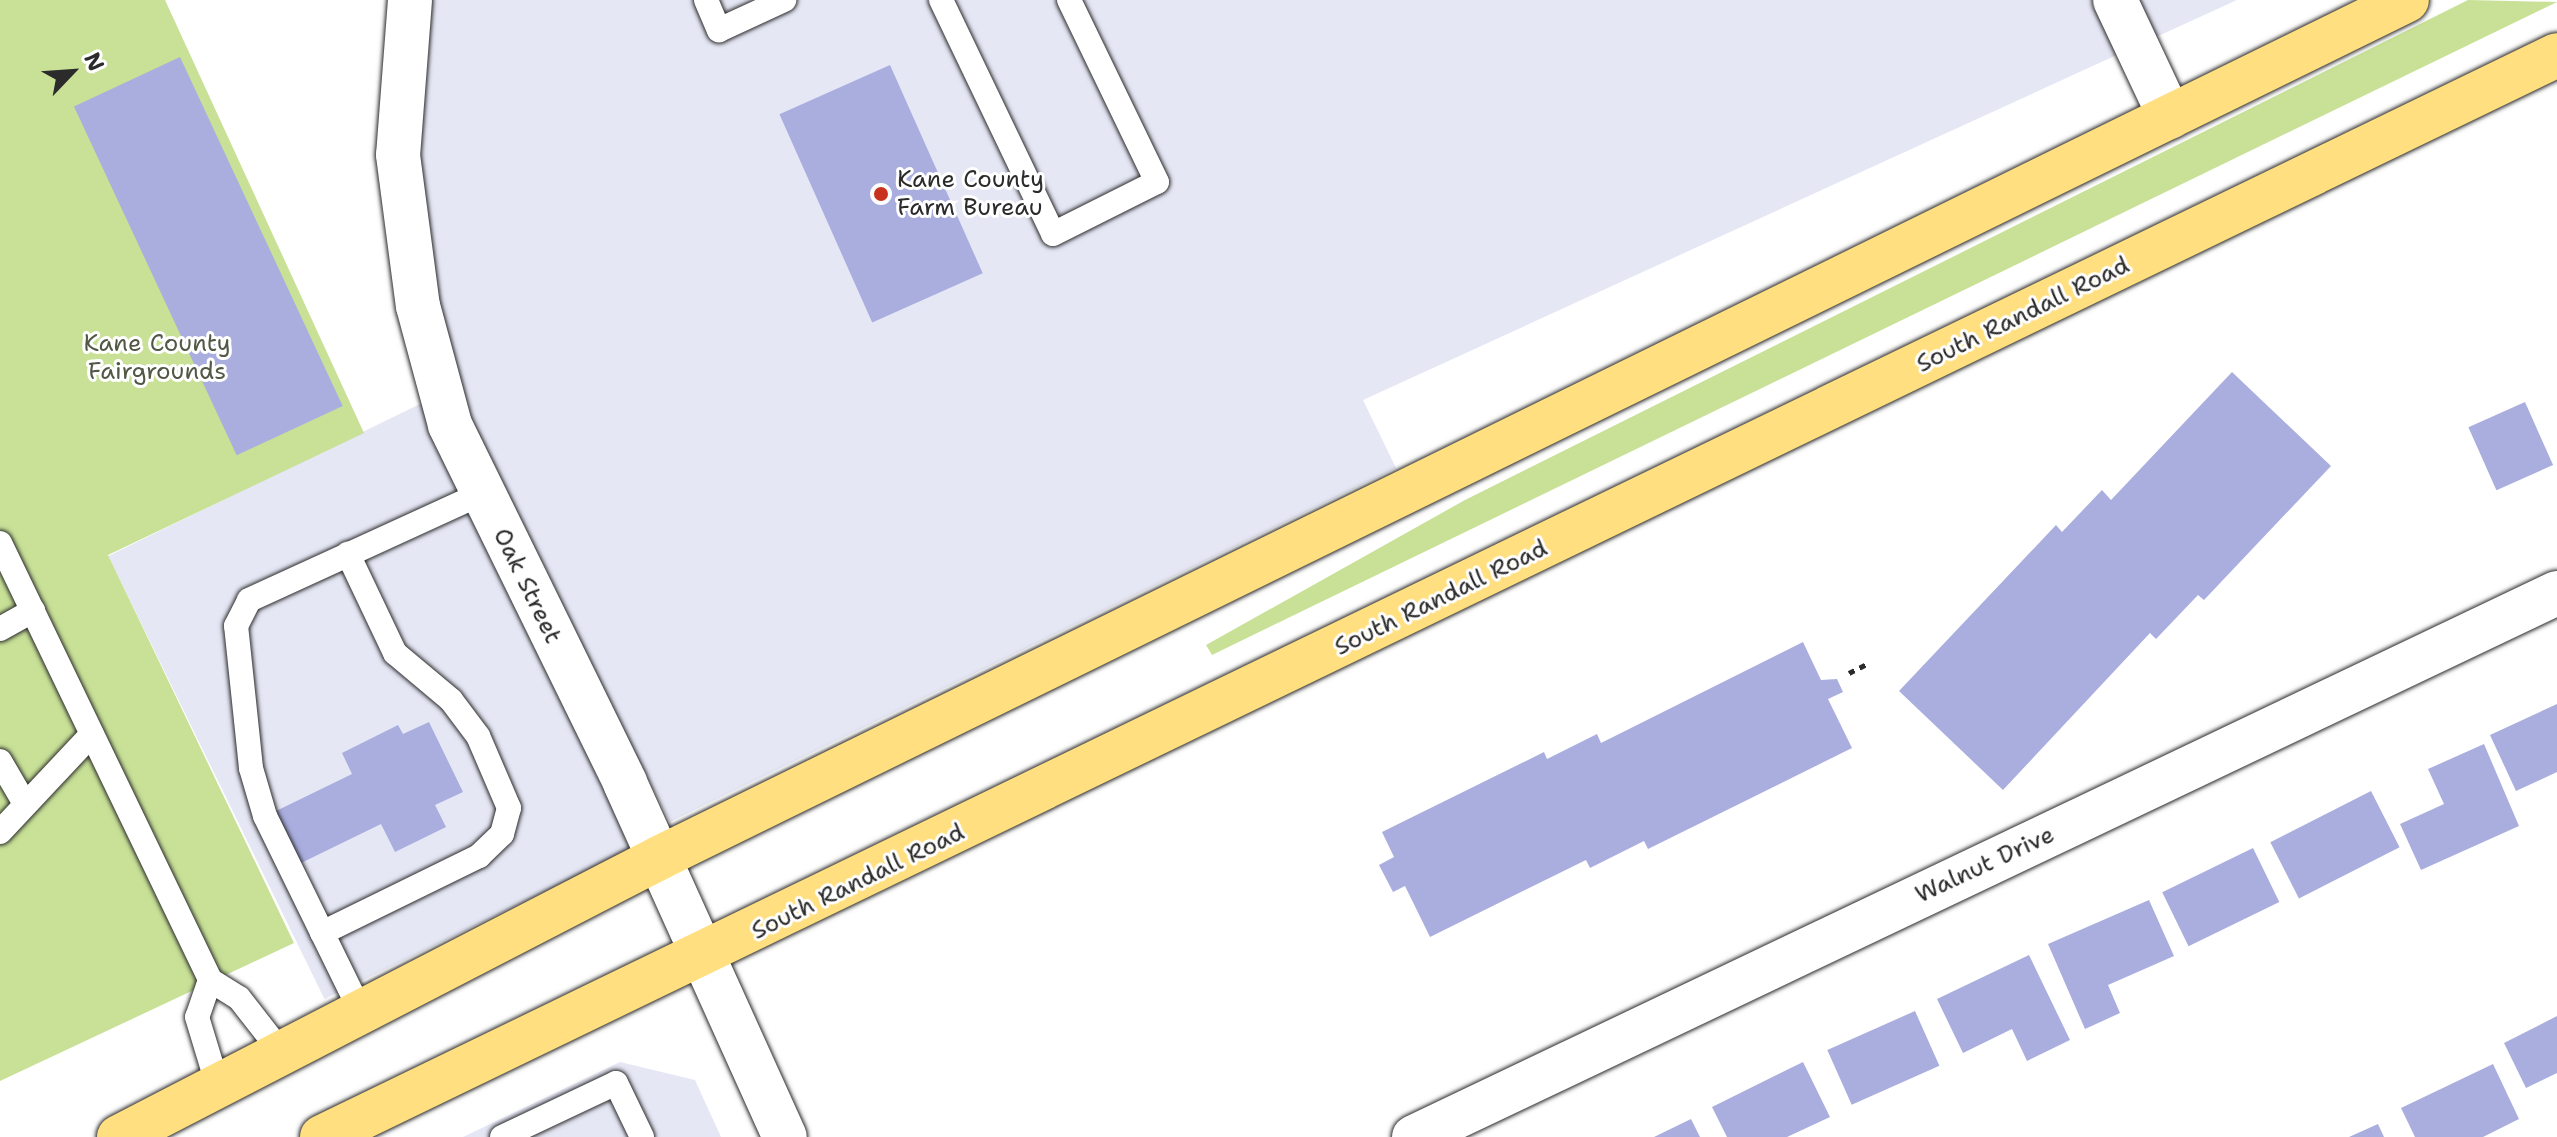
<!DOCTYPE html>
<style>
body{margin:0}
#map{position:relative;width:2557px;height:1137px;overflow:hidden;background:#fff;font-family:"Shantell Sans",sans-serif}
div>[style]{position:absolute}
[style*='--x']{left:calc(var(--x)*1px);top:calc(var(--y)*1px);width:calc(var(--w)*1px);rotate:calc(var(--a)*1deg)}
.built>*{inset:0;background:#e5e7f5;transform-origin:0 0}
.green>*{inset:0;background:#c8e197}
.building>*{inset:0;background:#a9aedf;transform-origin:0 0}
.path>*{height:5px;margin-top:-2.5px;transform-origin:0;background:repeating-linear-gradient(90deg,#2b2b2b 0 6px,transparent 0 12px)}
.roads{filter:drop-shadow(0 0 2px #2b2b2b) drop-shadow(0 0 2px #2b2b2b)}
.service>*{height:24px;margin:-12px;padding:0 12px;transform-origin:12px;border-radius:12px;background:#fff}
.minor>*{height:44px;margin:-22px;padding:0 22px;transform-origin:22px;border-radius:22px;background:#fff}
.primary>*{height:44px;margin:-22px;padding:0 22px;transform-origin:22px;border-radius:22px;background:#ffdf80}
.dots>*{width:22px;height:22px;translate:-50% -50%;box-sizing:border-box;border:4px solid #fff;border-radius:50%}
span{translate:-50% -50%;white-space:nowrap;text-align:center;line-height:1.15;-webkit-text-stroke:6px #fff;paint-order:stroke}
.poi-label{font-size:24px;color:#2b2b2b}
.left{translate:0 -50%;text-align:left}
.street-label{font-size:24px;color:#2b2b2b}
.park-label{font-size:24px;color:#525846}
.north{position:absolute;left:32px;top:32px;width:80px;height:80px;-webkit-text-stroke:6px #fff;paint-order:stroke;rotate:65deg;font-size:22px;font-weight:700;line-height:32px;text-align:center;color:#2b2b2b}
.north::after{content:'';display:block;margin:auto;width:28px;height:36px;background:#2b2b2b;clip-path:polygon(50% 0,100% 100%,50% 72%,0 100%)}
</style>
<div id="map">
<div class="built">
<i style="clip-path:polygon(429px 0,2237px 0,1363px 400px,1396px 468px,670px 822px,465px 416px,435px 287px,420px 157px)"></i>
<i style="left:422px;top:403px;width:493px;height:349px;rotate:64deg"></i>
<i style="clip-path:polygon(620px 1062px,695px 1080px,721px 1137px,463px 1137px)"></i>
</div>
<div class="green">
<i style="clip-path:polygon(0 0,165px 0,364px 433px,108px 555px,294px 943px,0 1081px)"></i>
<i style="clip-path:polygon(2468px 0,2557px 2px,1212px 655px,1206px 645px,1465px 500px)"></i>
</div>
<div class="building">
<i style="left:180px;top:57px;width:385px;height:117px;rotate:65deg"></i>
<i style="left:890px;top:65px;width:228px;height:121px;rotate:66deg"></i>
<i style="clip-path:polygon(2232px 372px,2331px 466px,2204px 600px,2198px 595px,2156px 639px,2150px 633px,2003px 790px,1899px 691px,2056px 525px,2062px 532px,2102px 490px,2111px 500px)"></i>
<i style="left:2525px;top:402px;width:69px;height:62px;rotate:66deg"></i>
<i style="clip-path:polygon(1803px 642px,1821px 680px,1837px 679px,1843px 692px,1828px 699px,1852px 748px,1648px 849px,1644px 841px,1590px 868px,1586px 860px,1430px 937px,1405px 886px,1393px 892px,1379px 865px,1394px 857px,1382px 832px,1544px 752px,1547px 759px,1597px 734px,1601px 743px)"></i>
<i style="clip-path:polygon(2557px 704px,2557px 772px,2516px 791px,2490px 735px)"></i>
<i style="clip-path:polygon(429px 722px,463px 792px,435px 805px,446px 827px,395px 852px,381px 824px,299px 864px,274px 812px,352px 774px,342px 753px,398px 725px,403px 734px)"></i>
<i style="clip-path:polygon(2484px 744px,2519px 826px,2421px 870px,2400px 824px,2444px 804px,2428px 769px)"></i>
<i style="left:2371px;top:791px;width:63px;height:113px;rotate:63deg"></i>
<i style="left:2253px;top:848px;width:60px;height:101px;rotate:64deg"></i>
<i style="clip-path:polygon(2149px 900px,2174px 956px,2108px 985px,2120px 1013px,2085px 1029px,2048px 944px)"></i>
<i style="clip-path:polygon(2029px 955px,2070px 1040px,2027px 1061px,2012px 1029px,1963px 1053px,1937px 999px)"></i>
<i style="left:1915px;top:1011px;width:60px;height:96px;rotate:66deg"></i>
<i style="clip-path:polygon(2557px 1016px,2557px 1073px,2526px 1088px,2504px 1043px)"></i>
<i style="clip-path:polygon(1803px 1062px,1830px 1117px,1787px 1137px,1727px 1137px,1712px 1107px)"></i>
<i style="clip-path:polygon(2493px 1064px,2519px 1119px,2483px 1137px,2415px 1137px,2401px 1108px)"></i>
<i style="clip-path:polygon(1691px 1119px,1700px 1137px,1654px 1137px)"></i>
<i style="clip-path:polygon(2378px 1124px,2384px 1137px,2349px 1137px)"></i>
</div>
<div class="path">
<i style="--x:1849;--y:673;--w:20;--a:-27"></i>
</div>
<div class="roads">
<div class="service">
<i style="--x:706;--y:0;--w:33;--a:67"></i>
<i style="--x:719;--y:30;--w:72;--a:-24.8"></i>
<i style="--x:941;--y:0;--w:259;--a:64.4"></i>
<i style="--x:1053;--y:234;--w:116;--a:-26.6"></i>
<i style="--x:1157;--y:182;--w:202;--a:-115.8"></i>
<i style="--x:0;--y:543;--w:485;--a:64.3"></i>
<i style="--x:210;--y:980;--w:34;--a:32"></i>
<i style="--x:239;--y:998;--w:70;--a:52"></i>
<i style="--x:0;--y:629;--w:38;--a:-29"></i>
<i style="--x:0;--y:761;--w:48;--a:59.7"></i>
<i style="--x:0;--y:832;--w:134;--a:-46.8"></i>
<i style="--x:322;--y:933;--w:175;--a:-26.1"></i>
<i style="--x:479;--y:856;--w:32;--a:-44"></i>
<i style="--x:502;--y:834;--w:27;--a:-75"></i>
<i style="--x:509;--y:808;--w:78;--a:-113.3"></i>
<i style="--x:478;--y:736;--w:45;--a:-126.9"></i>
<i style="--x:451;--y:700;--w:73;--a:-140"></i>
<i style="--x:395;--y:653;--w:110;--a:-115.4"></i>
<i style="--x:210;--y:980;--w:39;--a:109"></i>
<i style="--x:197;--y:1017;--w:72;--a:73.1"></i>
<i style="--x:361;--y:1012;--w:218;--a:-116.1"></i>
<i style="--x:265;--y:816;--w:50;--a:-106.3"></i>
<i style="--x:251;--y:768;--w:143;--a:-96"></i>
<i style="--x:236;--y:626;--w:29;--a:-63"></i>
<i style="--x:249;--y:600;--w:255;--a:-24.6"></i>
<i style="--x:502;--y:1137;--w:126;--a:-25.3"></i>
<i style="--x:616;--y:1083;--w:60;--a:64.3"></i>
</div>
<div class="minor">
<i style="--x:410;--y:0;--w:155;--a:94.4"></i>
<i style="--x:398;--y:155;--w:152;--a:82.5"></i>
<i style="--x:418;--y:306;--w:123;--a:74.9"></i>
<i style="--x:450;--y:425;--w:398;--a:63.9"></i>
<i style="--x:625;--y:783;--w:388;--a:65.7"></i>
<i style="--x:2115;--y:0;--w:129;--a:64.8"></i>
<i style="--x:1414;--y:1137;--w:1266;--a:-25.45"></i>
</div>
<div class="primary">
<i style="--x:119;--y:1137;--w:608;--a:-27.32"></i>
<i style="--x:659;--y:858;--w:1947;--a:-26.14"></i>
<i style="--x:322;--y:1137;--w:2483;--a:-25.83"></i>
</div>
</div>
<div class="dots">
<i style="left:881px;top:194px;background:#c8321e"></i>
</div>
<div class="poi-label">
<span class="left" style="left:897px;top:194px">Kane County<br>Farm Bureau</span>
</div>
<div class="street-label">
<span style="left:2023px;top:315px;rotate:-26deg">South Randall Road</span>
<span style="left:527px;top:586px;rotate:64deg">Oak Street</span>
<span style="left:1441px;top:598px;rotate:-26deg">South Randall Road</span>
<span style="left:1985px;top:865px;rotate:-25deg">Walnut Drive</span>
<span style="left:858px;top:882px;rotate:-26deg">South Randall Road</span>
</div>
<div class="park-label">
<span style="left:157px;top:358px">Kane County<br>Fairgrounds</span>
</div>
<div class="north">N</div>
</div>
